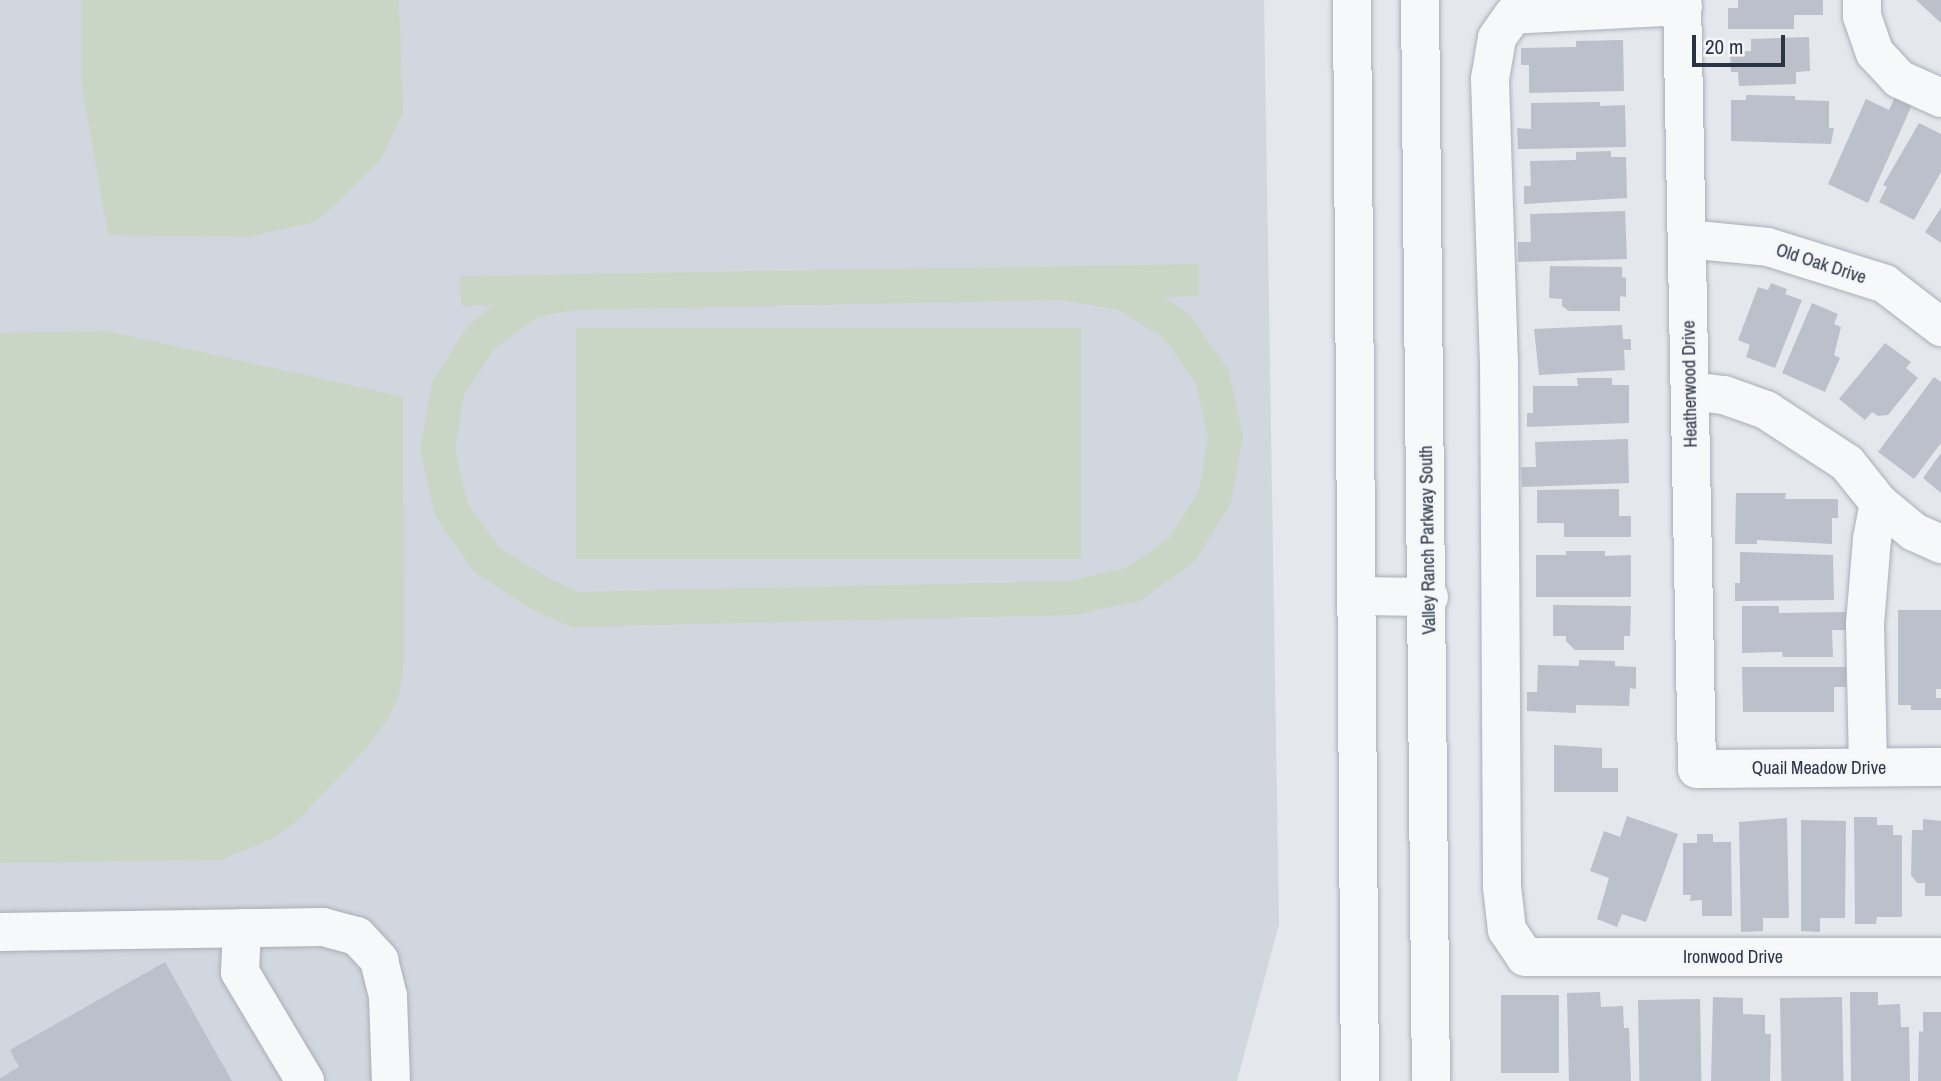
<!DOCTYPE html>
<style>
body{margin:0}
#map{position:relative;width:1941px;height:1081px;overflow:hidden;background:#e4e7ec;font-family:"Archivo Narrow",sans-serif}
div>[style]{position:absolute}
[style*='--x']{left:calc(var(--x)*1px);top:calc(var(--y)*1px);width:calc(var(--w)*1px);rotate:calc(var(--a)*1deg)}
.built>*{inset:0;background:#d2d6de}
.green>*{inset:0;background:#c9d6c5;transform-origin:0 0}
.building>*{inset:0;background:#bbc0ca;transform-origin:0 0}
.roads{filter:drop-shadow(0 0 2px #a9aeb7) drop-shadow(0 0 2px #a9aeb7)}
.minor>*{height:38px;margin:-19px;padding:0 19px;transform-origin:19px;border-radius:19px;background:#f7f8fa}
span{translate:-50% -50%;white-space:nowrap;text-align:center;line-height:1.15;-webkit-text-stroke:5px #f4f6f9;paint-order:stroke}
.street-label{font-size:18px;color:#2b3445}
.scale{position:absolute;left:1692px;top:35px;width:93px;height:32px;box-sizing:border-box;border:4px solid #2b3445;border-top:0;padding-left:9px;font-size:21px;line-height:24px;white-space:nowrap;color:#2b3445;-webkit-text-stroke:5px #f4f6f9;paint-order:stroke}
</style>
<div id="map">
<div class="built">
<i style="clip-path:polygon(0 0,1264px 0,1279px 924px,1237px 1081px,0 1081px)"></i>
</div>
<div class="green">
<i style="clip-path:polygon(81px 0,399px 0,403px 113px,381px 159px,331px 209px,314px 222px,249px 237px,108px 235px,81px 80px)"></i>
<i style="clip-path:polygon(evenodd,1199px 264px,1199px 296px,1163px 297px,1189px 314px,1228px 369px,1243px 436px,1231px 503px,1195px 561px,1140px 601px,1074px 615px,572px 627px,531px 609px,474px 572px,435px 516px,420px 449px,432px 382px,468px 325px,494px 305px,461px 306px,460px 276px,1199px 264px,1062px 300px,1119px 310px,1165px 339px,1196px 384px,1208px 437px,1199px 491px,1170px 537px,1126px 568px,1069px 581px,579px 592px,548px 578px,499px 547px,467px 502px,455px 449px,464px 395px,494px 349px,538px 317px,572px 310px,1062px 300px)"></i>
<i style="left:1081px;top:328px;width:231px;height:505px;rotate:90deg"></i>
<i style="clip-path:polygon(107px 331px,403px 397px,404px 661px,399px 697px,386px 722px,365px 750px,293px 825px,269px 840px,221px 860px,0 863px,0 333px)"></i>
</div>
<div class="building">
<i style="clip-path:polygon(1738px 0,1823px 0,1823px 15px,1794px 15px,1794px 29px,1728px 29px,1728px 8px,1738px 8px)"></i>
<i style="clip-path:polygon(1916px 0,1941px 0,1941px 23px)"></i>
<i style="clip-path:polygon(1809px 37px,1810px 71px,1796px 72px,1796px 84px,1739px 86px,1738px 72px,1731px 72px,1730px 52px,1751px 51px,1751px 39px)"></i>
<i style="clip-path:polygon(1623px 40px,1624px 91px,1529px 93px,1529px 65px,1521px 65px,1521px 48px,1576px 47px,1576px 41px)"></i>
<i style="clip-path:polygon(1746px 95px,1795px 96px,1795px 100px,1829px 101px,1829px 128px,1834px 128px,1831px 144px,1731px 141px,1731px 100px,1746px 100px)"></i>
<i style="clip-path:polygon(1895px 97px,1912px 105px,1868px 203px,1828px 184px,1866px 99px,1889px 110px)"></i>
<i style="clip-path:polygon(1600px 102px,1600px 106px,1625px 105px,1626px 147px,1518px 149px,1517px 128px,1531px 129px,1531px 103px)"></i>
<i style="clip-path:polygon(1919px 123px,1941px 134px,1941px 172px,1914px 220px,1879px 202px,1887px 187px,1883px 185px)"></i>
<i style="clip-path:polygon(1611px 151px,1611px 157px,1626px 157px,1627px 198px,1524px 204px,1524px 186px,1531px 186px,1530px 161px,1576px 160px,1576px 152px)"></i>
<i style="clip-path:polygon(1941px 208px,1941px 243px,1925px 232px)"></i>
<i style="clip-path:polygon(1625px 211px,1627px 259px,1518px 262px,1518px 242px,1531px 242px,1530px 214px)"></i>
<i style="clip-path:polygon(1550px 266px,1622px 267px,1622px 277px,1626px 278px,1626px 297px,1620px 296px,1620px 311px,1569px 311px,1562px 306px,1562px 299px,1549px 298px)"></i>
<i style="clip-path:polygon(1771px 283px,1787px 289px,1785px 294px,1802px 300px,1775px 368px,1746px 357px,1750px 345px,1738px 340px,1758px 287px,1768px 290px)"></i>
<i style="clip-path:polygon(1812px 303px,1838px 314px,1834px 324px,1841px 327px,1834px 355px,1840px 358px,1825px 392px,1782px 373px)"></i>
<i style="clip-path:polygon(1622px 325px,1623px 339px,1631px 339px,1631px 350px,1624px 350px,1625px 370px,1539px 375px,1534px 329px)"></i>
<i style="clip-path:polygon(1885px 343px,1911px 362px,1906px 368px,1918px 378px,1888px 415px,1878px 416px,1872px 412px,1865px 420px,1839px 399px)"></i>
<i style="clip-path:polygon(1934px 377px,1941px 382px,1941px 443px,1914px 479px,1878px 452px)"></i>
<i style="clip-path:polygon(1577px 378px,1612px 378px,1612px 385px,1629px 385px,1629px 423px,1527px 427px,1527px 413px,1533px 413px,1533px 386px,1578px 386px)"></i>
<i style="clip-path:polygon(1628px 439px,1629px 483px,1522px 487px,1521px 467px,1536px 467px,1535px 442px)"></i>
<i style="clip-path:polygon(1941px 453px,1941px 493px,1923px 478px)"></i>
<i style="clip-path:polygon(1619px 489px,1619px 516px,1631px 516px,1631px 537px,1564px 537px,1564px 523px,1537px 523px,1537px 490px)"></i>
<i style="clip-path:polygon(1736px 493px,1786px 493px,1785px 499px,1838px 499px,1838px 518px,1832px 518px,1832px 544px,1757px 540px,1757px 544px,1735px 544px)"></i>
<i style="clip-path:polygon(1566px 551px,1605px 551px,1605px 556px,1631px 555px,1631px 597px,1536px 597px,1536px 555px,1566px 555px)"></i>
<i style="clip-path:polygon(1740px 552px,1833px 555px,1834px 600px,1735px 601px,1735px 583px,1740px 583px)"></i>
<i style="clip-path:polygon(1553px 605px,1631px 606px,1630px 636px,1624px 636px,1624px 650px,1575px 650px,1566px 641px,1566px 636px,1553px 636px)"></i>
<i style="clip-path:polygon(1742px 606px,1779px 606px,1779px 613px,1846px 612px,1846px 630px,1832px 630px,1833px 657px,1783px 657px,1782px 652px,1742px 653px)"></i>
<i style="clip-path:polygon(1898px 610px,1941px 610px,1941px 689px,1936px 689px,1936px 698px,1941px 698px,1941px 710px,1911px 710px,1911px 705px,1898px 705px)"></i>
<i style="clip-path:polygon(1579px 660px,1615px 661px,1615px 666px,1636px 667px,1636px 689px,1630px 688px,1629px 706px,1576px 705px,1576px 713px,1527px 711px,1527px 692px,1537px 692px,1538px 665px,1579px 666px)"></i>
<i style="clip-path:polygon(1742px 667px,1846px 667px,1846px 687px,1834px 687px,1834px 712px,1743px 712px)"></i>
<i style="clip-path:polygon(1554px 745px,1602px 748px,1602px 768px,1618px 768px,1618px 792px,1554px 792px)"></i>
<i style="clip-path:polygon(1627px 816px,1678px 834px,1646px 922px,1622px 914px,1617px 927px,1597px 919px,1609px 878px,1590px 871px,1604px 831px,1620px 837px)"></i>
<i style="clip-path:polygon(1854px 817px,1877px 817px,1877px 825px,1893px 825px,1893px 835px,1902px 835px,1902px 917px,1877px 917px,1876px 924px,1855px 924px)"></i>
<i style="clip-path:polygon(1787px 818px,1789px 918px,1763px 918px,1763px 931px,1741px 932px,1739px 822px)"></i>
<i style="clip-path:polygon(1923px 819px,1941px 821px,1941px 896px,1925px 896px,1925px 883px,1917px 883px,1911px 875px,1912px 830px,1923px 830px)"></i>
<i style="clip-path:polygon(1801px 820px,1846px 821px,1845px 918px,1820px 918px,1820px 932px,1801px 931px)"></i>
<i style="clip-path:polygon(1697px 834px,1713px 834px,1713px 842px,1731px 842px,1732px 916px,1702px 916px,1702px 900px,1690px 901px,1691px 895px,1683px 895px,1683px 843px,1697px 843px)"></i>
<i style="clip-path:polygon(165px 962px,232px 1081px,0 1081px,0 1078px,19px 1067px,10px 1050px)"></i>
<i style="clip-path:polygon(1600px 992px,1601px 1007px,1623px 1006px,1624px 1028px,1629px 1028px,1631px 1081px,1569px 1081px,1567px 993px)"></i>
<i style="clip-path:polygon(1850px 992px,1878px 992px,1878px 1005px,1900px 1004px,1901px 1027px,1909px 1027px,1910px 1081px,1851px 1081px)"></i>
<i style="left:1501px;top:995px;width:58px;height:78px"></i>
<i style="clip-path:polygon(1713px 997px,1743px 998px,1743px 1014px,1765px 1015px,1765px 1034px,1771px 1034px,1770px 1081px,1711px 1081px)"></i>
<i style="left:1842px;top:997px;width:84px;height:62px;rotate:89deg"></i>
<i style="left:1700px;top:999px;width:82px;height:62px;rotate:89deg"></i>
<i style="clip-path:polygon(1923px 1012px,1941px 1012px,1941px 1081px,1918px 1081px,1919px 1031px,1923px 1032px)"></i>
</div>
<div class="roads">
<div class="minor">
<i style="--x:1352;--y:0;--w:1081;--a:89.58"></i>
<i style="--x:1420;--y:0;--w:1081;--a:89.42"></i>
<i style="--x:1682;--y:0;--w:769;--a:88.88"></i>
<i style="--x:1697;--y:769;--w:244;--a:-0.5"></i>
<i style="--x:1862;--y:0;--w:16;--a:90"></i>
<i style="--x:1862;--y:16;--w:39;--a:71"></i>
<i style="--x:1875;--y:53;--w:35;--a:47"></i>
<i style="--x:1899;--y:79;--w:46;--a:24.3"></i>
<i style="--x:1683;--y:6;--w:170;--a:177"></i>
<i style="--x:1513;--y:15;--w:28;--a:125"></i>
<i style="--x:1497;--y:38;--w:42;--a:99.7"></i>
<i style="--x:1490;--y:79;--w:280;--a:88.2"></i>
<i style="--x:1499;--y:359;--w:528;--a:89.67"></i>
<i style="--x:1502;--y:887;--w:43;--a:83.4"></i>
<i style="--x:1507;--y:930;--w:32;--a:56"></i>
<i style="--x:1525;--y:957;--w:416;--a:0"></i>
<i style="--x:1687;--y:239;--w:81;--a:5.6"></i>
<i style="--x:1768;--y:247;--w:123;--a:17.5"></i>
<i style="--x:1885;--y:284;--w:71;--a:37.5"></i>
<i style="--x:1690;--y:391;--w:34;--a:7"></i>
<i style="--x:1724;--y:395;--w:45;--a:19.7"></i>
<i style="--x:1766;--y:410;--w:97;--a:33.2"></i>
<i style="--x:1847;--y:463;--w:51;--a:51.3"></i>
<i style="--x:1879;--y:503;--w:45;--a:39.6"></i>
<i style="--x:1914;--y:532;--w:30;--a:24"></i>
<i style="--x:1356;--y:596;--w:73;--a:0.8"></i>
<i style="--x:1868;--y:767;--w:143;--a:-91.2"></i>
<i style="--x:1865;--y:624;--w:85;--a:-85.3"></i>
<i style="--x:1872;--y:539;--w:37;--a:-79"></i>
<i style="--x:242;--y:928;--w:44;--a:92.6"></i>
<i style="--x:240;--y:972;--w:127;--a:59.2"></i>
<i style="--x:0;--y:932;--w:323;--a:-0.9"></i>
<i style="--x:323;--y:927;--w:35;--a:15"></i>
<i style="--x:357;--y:936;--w:33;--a:47"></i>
<i style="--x:379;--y:960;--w:38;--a:76"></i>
<i style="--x:388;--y:997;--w:84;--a:88"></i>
</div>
</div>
<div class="street-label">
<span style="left:1821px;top:264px;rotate:18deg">Old Oak Drive</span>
<span style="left:1690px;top:384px;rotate:-91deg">Heatherwood Drive</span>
<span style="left:1428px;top:540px;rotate:-91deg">Valley Ranch Parkway South</span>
<span style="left:1819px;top:768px">Quail Meadow Drive</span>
<span style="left:1733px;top:957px">Ironwood Drive</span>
</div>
<div class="scale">20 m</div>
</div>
